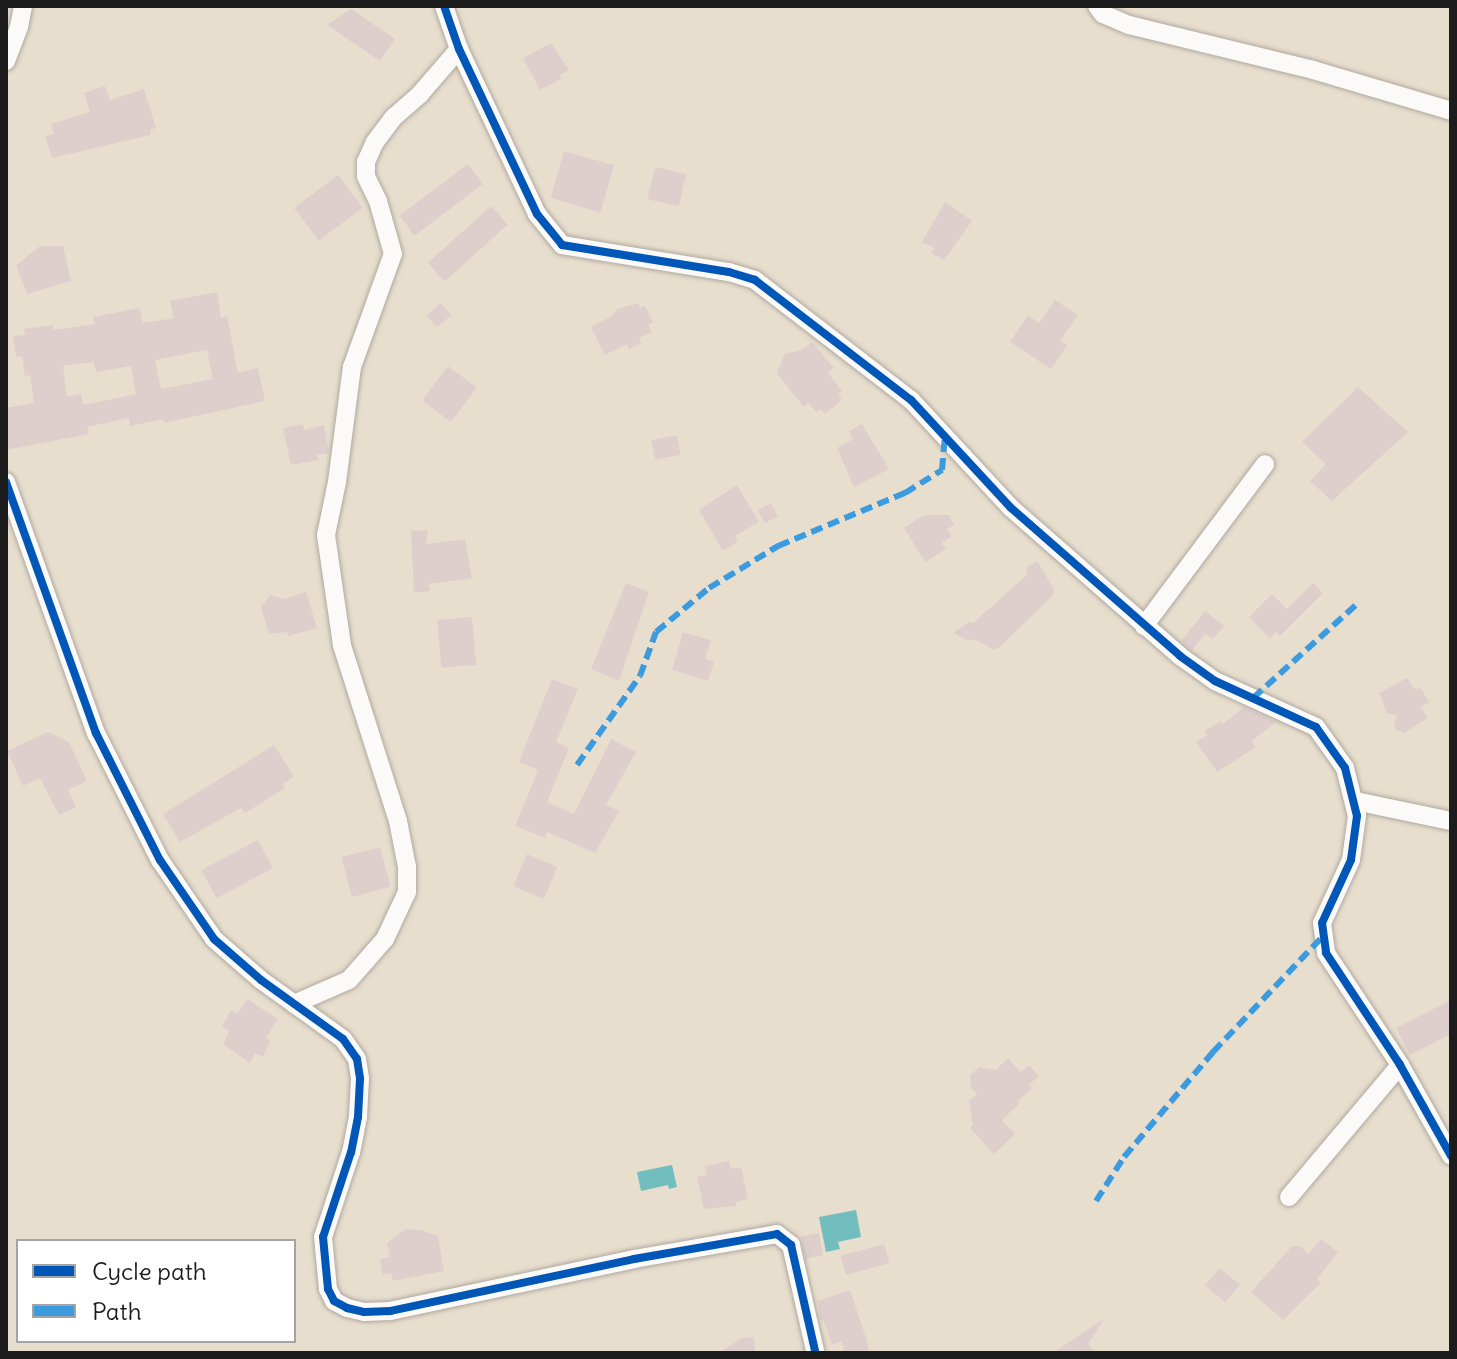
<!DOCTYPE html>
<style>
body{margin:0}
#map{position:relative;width:1457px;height:1359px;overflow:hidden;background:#e8dece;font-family:Delius,sans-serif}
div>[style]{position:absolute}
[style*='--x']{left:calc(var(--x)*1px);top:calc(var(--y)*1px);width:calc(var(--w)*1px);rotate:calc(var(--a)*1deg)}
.water>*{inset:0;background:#72bebf}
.building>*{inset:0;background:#decfcd;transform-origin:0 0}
.roads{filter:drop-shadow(0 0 2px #afa99f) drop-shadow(0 0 2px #afa99f)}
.street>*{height:18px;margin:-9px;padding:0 9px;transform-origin:9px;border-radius:9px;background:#fcfaf8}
.quiet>*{height:6px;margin-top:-3px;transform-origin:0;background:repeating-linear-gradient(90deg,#3c9bdf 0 12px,transparent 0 18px)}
.cycleway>*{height:8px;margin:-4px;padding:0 4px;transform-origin:4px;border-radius:4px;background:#0057b8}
span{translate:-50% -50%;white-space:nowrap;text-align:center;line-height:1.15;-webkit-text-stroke:6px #fff;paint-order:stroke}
.frame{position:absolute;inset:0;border:8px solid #1c1c1c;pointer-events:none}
.legend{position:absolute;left:16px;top:1239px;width:280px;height:104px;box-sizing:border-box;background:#fff;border:2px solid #a4a4a4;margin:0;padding:10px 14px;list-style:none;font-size:24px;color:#1c1c1c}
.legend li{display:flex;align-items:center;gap:16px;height:40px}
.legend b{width:40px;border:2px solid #a4a4a4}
</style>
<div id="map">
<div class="water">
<i style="clip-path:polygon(672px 1165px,677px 1187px,669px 1189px,668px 1185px,641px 1191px,637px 1172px)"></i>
<i style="clip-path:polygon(856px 1210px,861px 1237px,838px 1242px,840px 1249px,826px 1252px,819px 1217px)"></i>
</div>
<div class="building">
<i style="clip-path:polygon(351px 9px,395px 39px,380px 61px,327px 25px)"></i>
<i style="clip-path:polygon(551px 43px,569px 70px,560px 75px,561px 79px,540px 90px,523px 58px)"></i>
<i style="clip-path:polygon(105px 86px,110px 100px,144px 89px,156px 128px,150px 130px,151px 135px,52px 158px,45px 136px,54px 134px,51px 124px,90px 112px,84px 93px)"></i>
<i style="left:564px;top:151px;width:52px;height:49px;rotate:16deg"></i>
<i style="left:468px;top:164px;width:25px;height:86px;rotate:53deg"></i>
<i style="left:655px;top:167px;width:32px;height:33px;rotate:13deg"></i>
<i style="left:338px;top:175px;width:41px;height:55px;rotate:53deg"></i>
<i style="clip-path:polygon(945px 202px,972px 221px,944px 260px,931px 253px,934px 248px,922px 242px)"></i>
<i style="left:491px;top:206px;width:25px;height:85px;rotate:48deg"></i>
<i style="clip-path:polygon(40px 246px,63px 246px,71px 281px,27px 294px,16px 265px)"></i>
<i style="clip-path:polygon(evenodd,217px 292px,221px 318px,227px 316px,238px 373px,258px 368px,265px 401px,164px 423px,163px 419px,130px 426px,129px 418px,87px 427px,89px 434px,6px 450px,6px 408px,34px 403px,30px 375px,25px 376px,22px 356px,16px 357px,13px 336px,25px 335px,24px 329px,53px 325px,53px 330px,95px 324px,93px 317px,140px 308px,143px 323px,174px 318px,170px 301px,217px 292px,207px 350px,213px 379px,161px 389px,155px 360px,207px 350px,217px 292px,94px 362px,96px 372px,131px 366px,136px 394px,83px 405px,81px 394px,67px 397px,63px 366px,94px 362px)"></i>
<i style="clip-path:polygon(1055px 300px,1078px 315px,1060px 341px,1067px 345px,1051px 369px,1010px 342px,1028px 315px,1039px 323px)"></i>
<i style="left:441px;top:303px;width:16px;height:19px;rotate:50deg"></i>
<i style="clip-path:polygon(638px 303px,640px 308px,645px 306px,653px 322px,648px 325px,652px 332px,639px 338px,642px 343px,629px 349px,627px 344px,605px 355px,591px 327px,612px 316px,618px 309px)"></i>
<i style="clip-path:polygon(812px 342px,834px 368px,828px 373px,842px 391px,838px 394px,842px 400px,825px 414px,820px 409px,816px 412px,808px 403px,804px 407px,777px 374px,784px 354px,802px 350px)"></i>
<i style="left:448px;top:366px;width:36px;height:43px;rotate:37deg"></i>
<i style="clip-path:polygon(1358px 387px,1408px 432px,1332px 501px,1310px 481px,1326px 464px,1302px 442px)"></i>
<i style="clip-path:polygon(303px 424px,304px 430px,324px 425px,329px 453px,317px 455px,318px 460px,291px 465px,283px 428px)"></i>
<i style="clip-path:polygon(862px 424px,889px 469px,854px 487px,837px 448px,853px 439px,849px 431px)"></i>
<i style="left:677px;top:435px;width:20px;height:26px;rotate:79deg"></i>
<i style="clip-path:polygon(737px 485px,759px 522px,735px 536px,738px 542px,723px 551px,699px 510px)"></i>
<i style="left:771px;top:503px;width:15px;height:15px;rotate:62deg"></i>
<i style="clip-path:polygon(924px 515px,949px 515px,954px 525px,947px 529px,952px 536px,942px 543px,946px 549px,925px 562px,904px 528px)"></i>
<i style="clip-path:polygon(428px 530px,426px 544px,465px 539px,472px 578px,429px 584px,430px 591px,414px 593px,411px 531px)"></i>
<i style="clip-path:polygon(1037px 561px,1054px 589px,1053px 595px,1001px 646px,994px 650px,974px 639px,969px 641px,953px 633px,969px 622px,973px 623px,1026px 576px,1028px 566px)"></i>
<i style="clip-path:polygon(626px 583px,649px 592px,619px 681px,591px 669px)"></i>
<i style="clip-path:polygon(1313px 583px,1323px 593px,1280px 636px,1276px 632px,1270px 639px,1249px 617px,1272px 594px,1287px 609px)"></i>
<i style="clip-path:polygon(306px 592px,317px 628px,288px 636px,287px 632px,269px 634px,261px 607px,270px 595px,284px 599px)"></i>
<i style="clip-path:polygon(1205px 611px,1224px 626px,1213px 639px,1205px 634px,1192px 650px,1181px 641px)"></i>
<i style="left:472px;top:617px;width:48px;height:35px;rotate:85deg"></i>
<i style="clip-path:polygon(683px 632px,711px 640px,705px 659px,714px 662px,708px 681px,672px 670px)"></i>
<i style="clip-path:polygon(1407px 678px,1414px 689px,1421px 688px,1429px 702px,1421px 707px,1428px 718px,1404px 733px,1397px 730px,1394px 724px,1397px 716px,1387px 713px,1379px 693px)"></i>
<i style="clip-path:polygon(552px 679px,578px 689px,556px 742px,569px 748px,547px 802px,574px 814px,611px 739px,636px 752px,606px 805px,619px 811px,595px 853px,547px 832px,545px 838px,515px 826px,538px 770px,519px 762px)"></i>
<i style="clip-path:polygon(1244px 707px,1276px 722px,1252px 741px,1256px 747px,1217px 772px,1196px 742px,1207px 735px,1204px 731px,1221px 721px,1223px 724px)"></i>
<i style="clip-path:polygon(48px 732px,69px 742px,87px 781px,68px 790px,76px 807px,59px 815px,40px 778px,23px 786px,7px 751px)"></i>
<i style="clip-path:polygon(274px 745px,294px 777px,283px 784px,285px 788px,245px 813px,241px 808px,180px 842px,163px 814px)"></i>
<i style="left:258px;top:840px;width:32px;height:64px;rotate:62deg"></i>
<i style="left:380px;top:847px;width:41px;height:40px;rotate:75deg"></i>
<i style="left:527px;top:854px;width:33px;height:35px;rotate:23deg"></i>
<i style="clip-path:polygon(247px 999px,278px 1019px,266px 1038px,270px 1041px,263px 1057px,255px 1053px,250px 1063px,223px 1044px,229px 1031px,222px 1027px,231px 1010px,237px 1014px)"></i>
<i style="clip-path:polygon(1451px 1000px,1451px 1034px,1410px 1055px,1396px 1028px)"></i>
<i style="clip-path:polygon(1008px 1058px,1021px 1072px,1029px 1065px,1039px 1076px,1029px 1085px,1032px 1088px,1017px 1102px,1019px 1104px,1002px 1120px,1015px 1134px,994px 1154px,970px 1128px,973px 1125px,969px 1101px,977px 1094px,971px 1087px,970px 1075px,979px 1067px,996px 1070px)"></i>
<i style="clip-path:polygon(729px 1161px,731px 1169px,741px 1167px,748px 1199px,736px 1202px,736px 1206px,704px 1209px,697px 1177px,707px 1175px,705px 1166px)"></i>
<i style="clip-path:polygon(405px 1229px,421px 1230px,438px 1236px,444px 1271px,393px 1281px,391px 1273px,383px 1275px,380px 1259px,390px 1257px,387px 1243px)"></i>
<i style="left:819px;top:1233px;width:23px;height:18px;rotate:80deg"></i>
<i style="clip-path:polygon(1321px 1239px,1338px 1252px,1317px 1279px,1321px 1283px,1283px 1320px,1251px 1292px,1292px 1246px,1300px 1246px,1308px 1254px)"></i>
<i style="left:884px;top:1244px;width:20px;height:45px;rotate:75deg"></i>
<i style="left:1220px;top:1268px;width:26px;height:23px;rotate:40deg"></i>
<i style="clip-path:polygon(850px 1290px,867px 1341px,869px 1353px,844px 1353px,842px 1341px,832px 1345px,824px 1321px,820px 1320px,818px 1301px)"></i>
<i style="clip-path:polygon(1105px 1318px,1088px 1344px,1095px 1353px,1053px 1353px)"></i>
<i style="clip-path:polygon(754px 1337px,755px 1353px,719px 1353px,742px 1338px)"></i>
</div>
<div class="roads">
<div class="street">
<i style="--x:444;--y:6;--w:46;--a:70.8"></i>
<i style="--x:459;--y:49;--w:183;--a:64.7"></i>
<i style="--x:537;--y:214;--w:40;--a:51"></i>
<i style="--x:562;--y:245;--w:169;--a:9.2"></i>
<i style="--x:729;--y:272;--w:27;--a:17"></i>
<i style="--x:755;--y:280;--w:197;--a:37.6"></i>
<i style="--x:911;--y:400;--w:146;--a:47.2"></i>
<i style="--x:1010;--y:507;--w:226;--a:41.2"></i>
<i style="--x:1180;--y:656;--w:43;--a:35.5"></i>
<i style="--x:1215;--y:681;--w:111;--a:24.5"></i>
<i style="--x:1316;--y:727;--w:50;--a:54.7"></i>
<i style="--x:1345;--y:768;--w:49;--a:76"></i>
<i style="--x:1357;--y:816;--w:44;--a:97.8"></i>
<i style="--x:1351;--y:860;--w:69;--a:114.7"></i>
<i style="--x:1322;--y:923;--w:30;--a:82"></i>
<i style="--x:1326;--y:953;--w:134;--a:56.5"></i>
<i style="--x:1400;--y:1065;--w:104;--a:60.7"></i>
<i style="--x:1097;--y:6;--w:10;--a:53"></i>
<i style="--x:1103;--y:14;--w:28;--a:23"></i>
<i style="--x:1129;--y:25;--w:189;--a:13.7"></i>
<i style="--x:1313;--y:70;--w:144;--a:16.5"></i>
<i style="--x:6;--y:61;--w:36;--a:-69"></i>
<i style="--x:19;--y:27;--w:21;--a:-79"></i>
<i style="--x:6;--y:482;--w:267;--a:70.3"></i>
<i style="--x:96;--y:733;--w:142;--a:63.3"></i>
<i style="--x:160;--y:860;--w:96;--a:55.6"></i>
<i style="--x:214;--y:939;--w:62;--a:41.1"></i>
<i style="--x:261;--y:980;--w:101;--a:35.7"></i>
<i style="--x:343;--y:1039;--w:24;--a:55"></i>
<i style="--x:357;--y:1059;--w:20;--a:81"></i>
<i style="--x:360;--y:1079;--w:38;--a:93"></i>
<i style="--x:358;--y:1117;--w:36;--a:101"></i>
<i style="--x:351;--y:1152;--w:89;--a:108.2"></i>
<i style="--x:323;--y:1237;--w:52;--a:84.5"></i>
<i style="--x:328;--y:1289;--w:13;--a:63"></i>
<i style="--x:334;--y:1301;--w:15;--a:28"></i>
<i style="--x:347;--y:1308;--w:17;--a:13"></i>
<i style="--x:364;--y:1312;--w:26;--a:-2"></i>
<i style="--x:390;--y:1311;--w:249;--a:-12"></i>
<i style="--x:634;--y:1259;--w:145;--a:-9.9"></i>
<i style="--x:777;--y:1234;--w:18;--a:38"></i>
<i style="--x:791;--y:1245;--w:109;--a:77.2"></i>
<i style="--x:1144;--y:626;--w:202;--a:-53.2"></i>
<i style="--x:1355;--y:801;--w:98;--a:11.8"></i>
<i style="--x:294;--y:1004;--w:60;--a:-23.6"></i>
<i style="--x:349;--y:980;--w:55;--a:-48.7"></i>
<i style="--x:385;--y:939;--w:52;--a:-64.9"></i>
<i style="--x:407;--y:892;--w:25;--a:-90"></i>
<i style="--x:407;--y:867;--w:47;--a:-101.1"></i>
<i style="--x:398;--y:821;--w:185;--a:-107.7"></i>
<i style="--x:342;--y:645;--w:111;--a:-98.3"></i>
<i style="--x:326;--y:535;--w:54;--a:-78.3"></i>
<i style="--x:337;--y:482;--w:116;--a:-82.6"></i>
<i style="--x:352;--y:367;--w:120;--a:-70.1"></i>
<i style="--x:393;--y:254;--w:55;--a:-105.8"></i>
<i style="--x:378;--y:201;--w:28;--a:-116"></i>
<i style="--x:366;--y:176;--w:14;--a:-90"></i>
<i style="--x:366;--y:162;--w:22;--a:-66"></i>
<i style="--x:375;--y:142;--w:31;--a:-53"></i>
<i style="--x:394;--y:117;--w:35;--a:-41"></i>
<i style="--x:420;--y:94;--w:60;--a:-49.1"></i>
<i style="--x:1289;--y:1197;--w:172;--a:-49.9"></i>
</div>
</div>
<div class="quiet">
<i style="--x:1253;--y:698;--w:139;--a:-42.1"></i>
<i style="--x:577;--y:765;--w:109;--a:-54.7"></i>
<i style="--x:640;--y:676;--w:47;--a:-70"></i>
<i style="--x:656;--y:632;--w:69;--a:-39.7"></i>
<i style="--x:709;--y:588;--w:81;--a:-31.3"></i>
<i style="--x:778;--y:546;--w:138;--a:-22.7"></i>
<i style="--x:905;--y:493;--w:44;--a:-31.9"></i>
<i style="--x:942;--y:470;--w:34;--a:-85"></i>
<i style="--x:1096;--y:1201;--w:52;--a:-57.5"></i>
<i style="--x:1124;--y:1157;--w:138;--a:-49.7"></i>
<i style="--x:1213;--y:1052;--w:157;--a:-46.5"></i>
</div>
<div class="cycleway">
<i style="--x:444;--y:6;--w:46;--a:70.8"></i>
<i style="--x:459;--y:49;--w:183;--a:64.7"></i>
<i style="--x:537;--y:214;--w:40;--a:51"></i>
<i style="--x:562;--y:245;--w:169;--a:9.2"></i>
<i style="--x:729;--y:272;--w:27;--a:17"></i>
<i style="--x:755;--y:280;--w:197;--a:37.6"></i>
<i style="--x:911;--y:400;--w:146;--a:47.2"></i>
<i style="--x:1010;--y:507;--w:226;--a:41.2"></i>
<i style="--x:1180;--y:656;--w:43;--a:35.5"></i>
<i style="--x:1215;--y:681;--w:111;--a:24.5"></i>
<i style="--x:1316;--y:727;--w:50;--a:54.7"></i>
<i style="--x:1345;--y:768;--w:49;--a:76"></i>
<i style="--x:1357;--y:816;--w:44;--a:97.8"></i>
<i style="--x:1351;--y:860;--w:69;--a:114.7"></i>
<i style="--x:1322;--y:923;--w:30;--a:82"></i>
<i style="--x:1326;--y:953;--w:134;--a:56.5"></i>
<i style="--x:1400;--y:1065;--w:104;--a:60.7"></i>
<i style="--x:6;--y:482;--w:267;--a:70.3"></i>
<i style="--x:96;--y:733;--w:142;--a:63.3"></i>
<i style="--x:160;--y:860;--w:96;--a:55.6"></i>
<i style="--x:214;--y:939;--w:62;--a:41.1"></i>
<i style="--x:261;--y:980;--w:101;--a:35.7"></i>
<i style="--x:343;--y:1039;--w:24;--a:55"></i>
<i style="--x:357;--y:1059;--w:20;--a:81"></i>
<i style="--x:360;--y:1079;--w:38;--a:93"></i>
<i style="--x:358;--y:1117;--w:36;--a:101"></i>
<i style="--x:351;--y:1152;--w:89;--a:108.2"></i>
<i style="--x:323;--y:1237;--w:52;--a:84.5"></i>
<i style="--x:328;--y:1289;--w:13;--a:63"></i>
<i style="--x:334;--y:1301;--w:15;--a:28"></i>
<i style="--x:347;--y:1308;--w:17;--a:13"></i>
<i style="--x:364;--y:1312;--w:26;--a:-2"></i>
<i style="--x:390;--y:1311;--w:249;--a:-12"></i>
<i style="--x:634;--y:1259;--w:145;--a:-9.9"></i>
<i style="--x:777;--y:1234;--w:18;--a:38"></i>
<i style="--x:791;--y:1245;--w:109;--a:77.2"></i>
</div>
<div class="frame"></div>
<ul class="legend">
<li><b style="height:10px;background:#0057b8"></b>Cycle path</li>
<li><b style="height:10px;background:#3c9bdf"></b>Path</li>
</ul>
</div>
